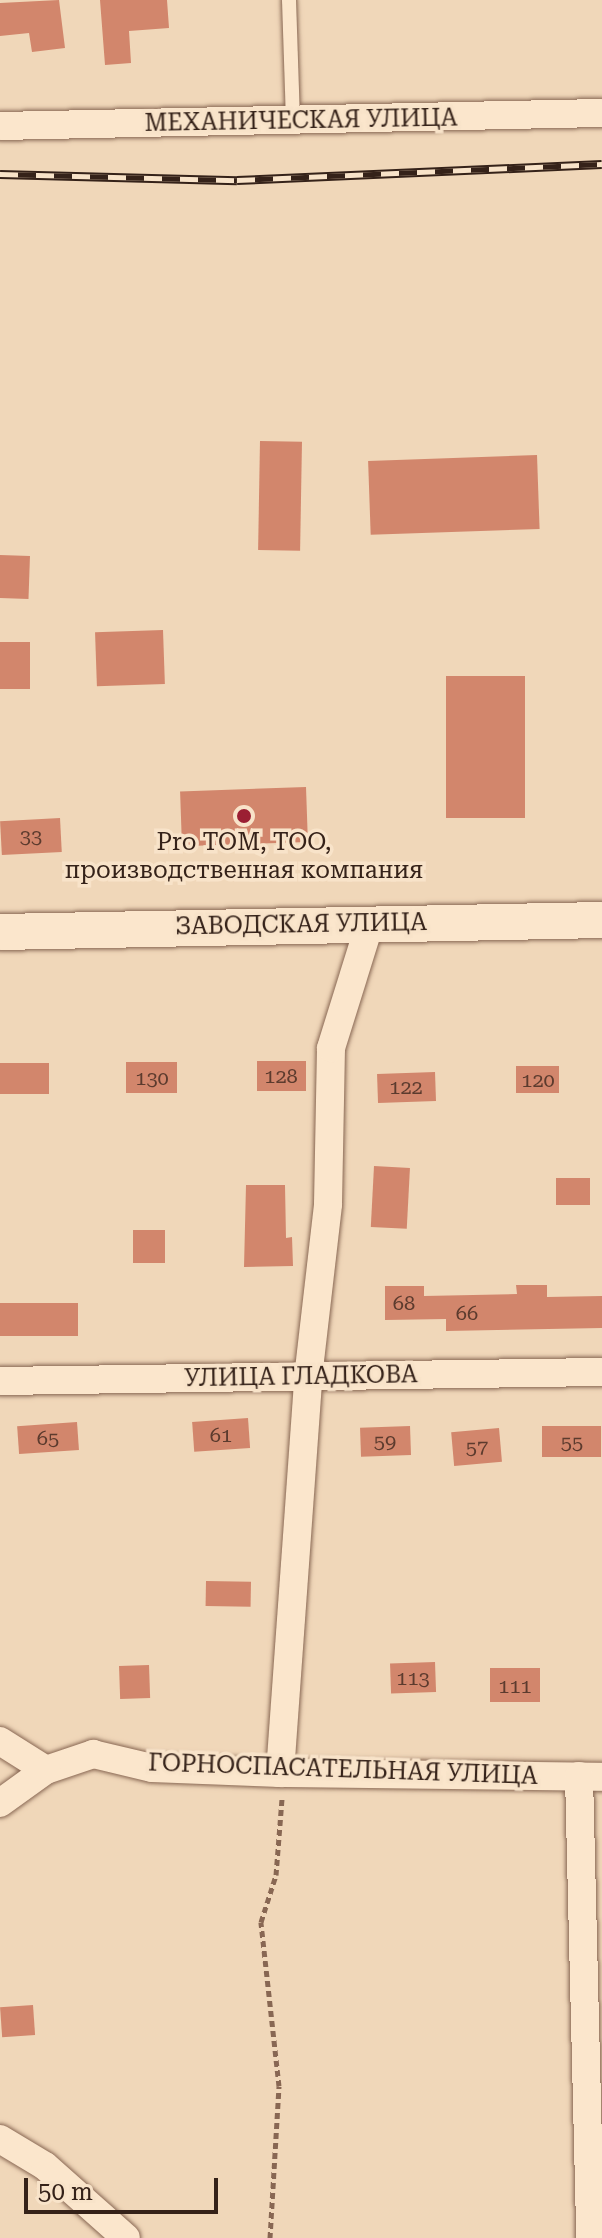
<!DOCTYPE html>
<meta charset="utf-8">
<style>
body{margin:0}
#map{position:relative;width:602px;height:2238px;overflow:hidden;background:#f0d7b9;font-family:"Roboto Serif",serif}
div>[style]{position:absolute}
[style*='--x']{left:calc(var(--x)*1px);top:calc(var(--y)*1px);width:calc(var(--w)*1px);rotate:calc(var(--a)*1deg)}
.building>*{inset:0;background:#d2866c;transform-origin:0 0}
.path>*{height:5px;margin-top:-2.5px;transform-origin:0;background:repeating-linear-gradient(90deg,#886753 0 6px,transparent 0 10px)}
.roads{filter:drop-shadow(0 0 2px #886753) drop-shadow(0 0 2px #886753)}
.service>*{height:14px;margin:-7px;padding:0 7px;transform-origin:7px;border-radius:7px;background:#fbe6cc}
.minor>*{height:28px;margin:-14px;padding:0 14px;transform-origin:14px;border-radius:14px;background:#fbe6cc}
.tertiary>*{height:36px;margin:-18px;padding:0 18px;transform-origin:18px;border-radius:18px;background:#fbe6cc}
.rail>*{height:9px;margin-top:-4.5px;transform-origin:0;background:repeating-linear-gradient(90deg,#f8e3c9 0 18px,#352219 0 36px);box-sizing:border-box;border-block:2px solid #352219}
.dots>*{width:22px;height:22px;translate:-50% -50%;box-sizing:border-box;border:4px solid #f8e3c9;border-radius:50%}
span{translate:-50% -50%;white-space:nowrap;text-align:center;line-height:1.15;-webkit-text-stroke:7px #f8e3c9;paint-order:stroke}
.number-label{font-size:20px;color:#5c3b2e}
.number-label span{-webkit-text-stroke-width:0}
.street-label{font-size:24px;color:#352219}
.poi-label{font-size:24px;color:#352219}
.scale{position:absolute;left:24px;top:2178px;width:194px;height:36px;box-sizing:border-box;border:4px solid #352219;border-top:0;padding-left:10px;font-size:24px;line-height:28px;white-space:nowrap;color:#352219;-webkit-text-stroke:6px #f8e3c9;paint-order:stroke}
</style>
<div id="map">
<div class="building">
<i style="clip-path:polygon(59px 0,65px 48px,32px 52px,29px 33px,0 36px,0 3px)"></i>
<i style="clip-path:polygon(100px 0,167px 0,169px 28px,129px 31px,131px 63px,105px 65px)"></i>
<i style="left:260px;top:441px;width:42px;height:109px;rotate:1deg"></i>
<i style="left:537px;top:455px;width:74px;height:169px;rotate:88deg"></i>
<i style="left:0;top:555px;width:30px;height:43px;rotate:2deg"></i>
<i style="left:163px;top:630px;width:54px;height:68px;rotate:88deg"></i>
<i style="left:0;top:642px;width:30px;height:47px"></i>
<i style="left:446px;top:676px;width:79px;height:142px"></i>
<i style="left:306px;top:787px;width:55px;height:126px;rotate:88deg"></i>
<i style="left:60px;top:818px;width:34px;height:60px;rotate:87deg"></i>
<i style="left:257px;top:1061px;width:49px;height:30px"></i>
<i style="left:177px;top:1062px;width:31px;height:51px;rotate:90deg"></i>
<i style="left:49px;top:1063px;width:31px;height:49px;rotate:90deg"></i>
<i style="left:559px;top:1066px;width:27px;height:43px;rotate:90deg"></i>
<i style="left:435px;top:1072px;width:29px;height:58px;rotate:88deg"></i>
<i style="left:374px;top:1166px;width:36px;height:61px;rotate:3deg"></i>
<i style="left:556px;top:1178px;width:34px;height:27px"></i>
<i style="clip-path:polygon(246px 1185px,285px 1185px,286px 1238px,292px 1237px,293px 1266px,244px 1267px)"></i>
<i style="left:165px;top:1230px;width:33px;height:32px;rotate:90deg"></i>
<i style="clip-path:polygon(516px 1285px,547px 1285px,547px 1297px,602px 1296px,602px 1328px,446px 1331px,446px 1319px,385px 1320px,385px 1286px,424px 1286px,424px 1296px,517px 1294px)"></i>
<i style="left:78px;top:1303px;width:33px;height:78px;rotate:90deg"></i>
<i style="left:248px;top:1418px;width:30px;height:56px;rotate:86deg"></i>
<i style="left:77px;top:1422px;width:28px;height:60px;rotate:86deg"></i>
<i style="left:410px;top:1426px;width:29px;height:50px;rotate:88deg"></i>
<i style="left:601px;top:1426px;width:31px;height:59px;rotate:90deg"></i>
<i style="left:499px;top:1428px;width:34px;height:48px;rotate:85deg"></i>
<i style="left:206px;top:1581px;width:45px;height:25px;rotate:1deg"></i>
<i style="left:435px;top:1662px;width:30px;height:45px;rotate:88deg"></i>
<i style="left:149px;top:1665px;width:33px;height:30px;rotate:88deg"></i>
<i style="left:540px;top:1668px;width:34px;height:50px;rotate:90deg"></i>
<i style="left:33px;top:2005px;width:30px;height:33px;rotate:86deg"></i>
</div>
<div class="path">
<i style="--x:270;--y:2238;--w:152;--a:-86.6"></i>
<i style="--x:279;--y:2086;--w:165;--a:-96.3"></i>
<i style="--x:261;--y:1922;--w:49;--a:-72.3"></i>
<i style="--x:276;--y:1875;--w:77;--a:-85.5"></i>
</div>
<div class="roads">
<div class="service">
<i style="--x:289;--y:0;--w:123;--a:88.1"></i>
</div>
<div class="minor">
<i style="--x:0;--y:126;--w:602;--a:-1.24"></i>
<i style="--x:0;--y:1381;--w:602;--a:-0.86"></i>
<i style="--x:0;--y:1741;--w:54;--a:32.2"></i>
<i style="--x:46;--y:1770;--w:50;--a:-18.8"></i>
<i style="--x:93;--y:1754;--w:61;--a:13.3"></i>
<i style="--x:152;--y:1768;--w:128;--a:2.2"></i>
<i style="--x:280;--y:1773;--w:322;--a:0.7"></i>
<i style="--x:280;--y:1773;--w:396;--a:-85.9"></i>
<i style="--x:308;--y:1378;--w:175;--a:-83.4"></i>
<i style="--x:328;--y:1204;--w:156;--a:-88.9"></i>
<i style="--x:331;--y:1048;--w:131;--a:-72.7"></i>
<i style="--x:579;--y:1776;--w:462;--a:88.6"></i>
<i style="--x:0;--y:1803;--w:57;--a:-35.7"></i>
<i style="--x:0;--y:2139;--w:52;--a:31"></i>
<i style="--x:45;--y:2166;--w:108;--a:41.6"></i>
</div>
<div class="tertiary">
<i style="--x:0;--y:932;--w:602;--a:-1.14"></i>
</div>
</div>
<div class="rail">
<i style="--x:0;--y:174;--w:237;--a:1.5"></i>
<i style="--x:237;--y:180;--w:365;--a:-2.5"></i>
</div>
<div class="dots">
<i style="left:244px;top:816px;background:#9b1f33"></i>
</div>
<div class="number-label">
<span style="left:31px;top:836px">33</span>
<span style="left:281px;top:1076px">128</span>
<span style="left:152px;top:1078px">130</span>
<span style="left:538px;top:1080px">120</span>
<span style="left:406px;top:1087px">122</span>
<span style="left:404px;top:1303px">68</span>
<span style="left:467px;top:1313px">66</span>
<span style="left:221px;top:1435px">61</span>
<span style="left:48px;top:1438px">65</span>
<span style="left:385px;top:1441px">59</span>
<span style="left:572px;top:1442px">55</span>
<span style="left:477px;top:1447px">57</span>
<span style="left:413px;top:1678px">113</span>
<span style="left:515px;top:1686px">111</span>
</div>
<div class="street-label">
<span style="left:301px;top:121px;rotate:-1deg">МЕХАНИЧЕСКАЯ УЛИЦА</span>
<span style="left:301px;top:925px;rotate:-1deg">ЗАВОДСКАЯ УЛИЦА</span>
<span style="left:301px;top:1377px;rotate:-1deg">УЛИЦА ГЛАДКОВА</span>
<span style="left:343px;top:1770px;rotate:2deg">ГОРНОСПАСАТЕЛЬНАЯ УЛИЦА</span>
</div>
<div class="poi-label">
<span style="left:244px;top:857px">Pro TOM, ТОО,<br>производственная компания</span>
</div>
<div class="scale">50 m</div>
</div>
